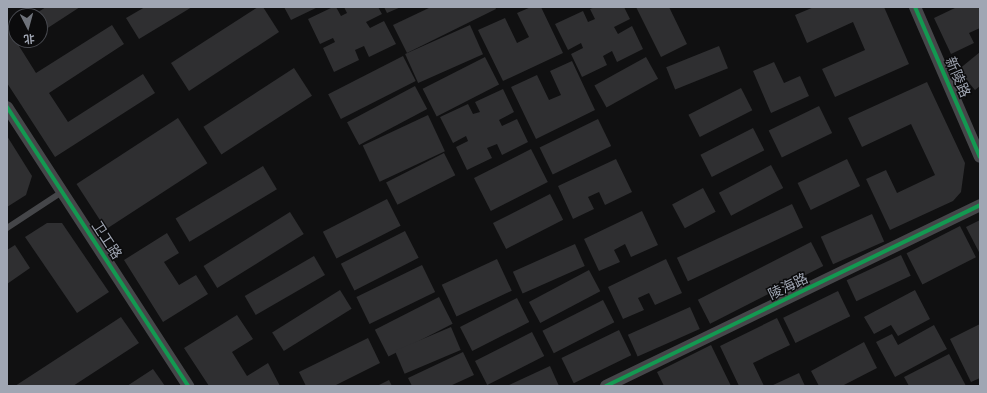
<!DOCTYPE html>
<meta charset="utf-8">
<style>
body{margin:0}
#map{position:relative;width:987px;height:393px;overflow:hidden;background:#101011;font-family:"PT Sans","Noto Sans SC",sans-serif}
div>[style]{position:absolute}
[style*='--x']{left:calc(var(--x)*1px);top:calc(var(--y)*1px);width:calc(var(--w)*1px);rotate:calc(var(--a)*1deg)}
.building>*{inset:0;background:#2f2f31;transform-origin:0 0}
.lane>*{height:6px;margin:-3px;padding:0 3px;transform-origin:3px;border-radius:3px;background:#454649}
.street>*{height:12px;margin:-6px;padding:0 6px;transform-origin:6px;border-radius:6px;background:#454649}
.cycleway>*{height:4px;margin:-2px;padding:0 2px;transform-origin:2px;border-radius:2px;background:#139951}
span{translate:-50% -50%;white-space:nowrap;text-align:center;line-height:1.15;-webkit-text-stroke:3px #0b0b0c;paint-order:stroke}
.street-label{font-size:14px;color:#a0a6b3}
.frame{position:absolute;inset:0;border:8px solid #a0a6b3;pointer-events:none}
.north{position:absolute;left:8px;top:8px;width:40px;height:40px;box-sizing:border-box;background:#0b0b0c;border:1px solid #47494f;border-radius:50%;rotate:174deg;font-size:11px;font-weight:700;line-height:16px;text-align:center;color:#a0a6b3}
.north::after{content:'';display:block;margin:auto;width:14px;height:18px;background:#6e727a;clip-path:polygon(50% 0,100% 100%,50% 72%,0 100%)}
</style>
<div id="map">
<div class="building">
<i style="clip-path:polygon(46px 7px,80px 7px,40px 33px,40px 16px,32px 16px)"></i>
<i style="clip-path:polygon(145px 7px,192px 7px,139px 39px,126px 18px)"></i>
<i style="clip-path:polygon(258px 7px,263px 7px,279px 32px,189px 91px,171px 63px)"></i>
<i style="clip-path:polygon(284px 7px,318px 7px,291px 20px)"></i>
<i style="clip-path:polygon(333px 7px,336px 7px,341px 16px,347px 13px,344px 7px,378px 7px,382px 14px,366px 22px,370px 28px,384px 21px,396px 44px,369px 57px,364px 46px,355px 50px,359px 60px,334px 72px,323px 48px,335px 42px,333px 38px,320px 44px,308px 19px)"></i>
<i style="clip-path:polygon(384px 7px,401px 7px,387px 13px)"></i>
<i style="clip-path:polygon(431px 7px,495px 7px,496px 9px,407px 53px,393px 25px)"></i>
<i style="clip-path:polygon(531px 7px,541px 7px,563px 53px,503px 81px,478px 30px,505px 18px,517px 43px,529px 37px,517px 13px)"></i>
<i style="clip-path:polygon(595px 7px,624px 7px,630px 19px,614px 27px,618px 34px,632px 26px,643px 49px,617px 62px,612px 51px,603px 56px,607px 65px,582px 77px,571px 54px,583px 48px,581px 43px,568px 50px,555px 24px,583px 11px,588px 22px,595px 19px,590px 9px)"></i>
<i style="clip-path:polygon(636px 7px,669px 7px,687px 44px,661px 57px)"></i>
<i style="clip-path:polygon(814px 7px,884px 7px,909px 64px,835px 97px,822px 69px,865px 50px,853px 22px,807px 43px,795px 15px)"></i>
<i style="clip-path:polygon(957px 7px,980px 7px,980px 28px,969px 33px,974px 43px,951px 54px,934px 18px)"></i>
<i style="clip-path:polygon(112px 25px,124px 44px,49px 93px,68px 122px,143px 74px,155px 93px,55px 157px,7px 83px,7px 32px,16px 26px,16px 40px,29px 40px,19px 46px,36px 73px)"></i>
<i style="left:470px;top:25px;width:32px;height:71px;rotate:66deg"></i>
<i style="left:719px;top:46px;width:24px;height:57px;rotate:68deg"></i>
<i style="clip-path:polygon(980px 52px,980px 86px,975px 90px,958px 70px)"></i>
<i style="left:403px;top:56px;width:28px;height:84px;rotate:63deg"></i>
<i style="left:485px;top:57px;width:31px;height:70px;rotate:63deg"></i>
<i style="left:646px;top:57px;width:25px;height:59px;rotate:61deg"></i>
<i style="clip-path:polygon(572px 61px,595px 110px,536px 139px,511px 87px,537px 75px,549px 100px,561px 95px,550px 71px)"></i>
<i style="clip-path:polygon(774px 62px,784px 83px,800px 76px,809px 96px,771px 113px,753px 71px)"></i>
<i style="left:294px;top:68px;width:33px;height:108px;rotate:57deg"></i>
<i style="clip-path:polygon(927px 82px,965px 163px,961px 192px,953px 201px,890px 230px,866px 179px,886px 170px,897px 193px,935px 175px,911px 124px,862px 147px,848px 118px)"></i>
<i style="left:415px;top:86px;width:26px;height:77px;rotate:62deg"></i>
<i style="left:741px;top:88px;width:25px;height:59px;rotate:63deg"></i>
<i style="clip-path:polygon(503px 89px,514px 112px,499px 120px,502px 126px,517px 119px,528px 142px,502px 155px,497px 144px,487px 148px,492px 158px,467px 170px,456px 147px,468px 141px,466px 136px,453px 143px,440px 117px,468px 104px,473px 114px,480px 112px,475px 102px)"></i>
<i style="left:819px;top:106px;width:30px;height:56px;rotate:64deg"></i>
<i style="left:428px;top:115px;width:40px;height:72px;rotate:65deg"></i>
<i style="left:178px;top:118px;width:54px;height:121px;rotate:57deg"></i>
<i style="left:598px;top:119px;width:30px;height:65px;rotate:64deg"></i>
<i style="left:753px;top:128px;width:25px;height:59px;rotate:63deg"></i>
<i style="clip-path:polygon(7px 136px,32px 176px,26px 195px,7px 207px)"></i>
<i style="left:531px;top:149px;width:37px;height:64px;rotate:63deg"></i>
<i style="left:444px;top:153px;width:25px;height:65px;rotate:63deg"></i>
<i style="clip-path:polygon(616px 159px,632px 192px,605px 205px,599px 192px,588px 197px,594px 209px,573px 219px,558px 186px)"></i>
<i style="left:847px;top:159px;width:30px;height:55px;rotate:64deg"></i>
<i style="left:771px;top:165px;width:26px;height:59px;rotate:62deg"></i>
<i style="left:263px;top:166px;width:27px;height:102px;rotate:59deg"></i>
<i style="left:703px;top:188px;width:27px;height:35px;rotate:62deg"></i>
<i style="left:550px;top:194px;width:29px;height:64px;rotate:63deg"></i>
<i style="left:387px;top:199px;width:30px;height:72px;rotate:63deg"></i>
<i style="left:792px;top:204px;width:26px;height:127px;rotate:65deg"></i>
<i style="clip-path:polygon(642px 211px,658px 245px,631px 257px,625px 244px,614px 250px,620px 262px,599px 271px,584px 239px)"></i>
<i style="left:290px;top:212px;width:26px;height:102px;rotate:58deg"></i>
<i style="left:872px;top:214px;width:30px;height:56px;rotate:66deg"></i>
<i style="clip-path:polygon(980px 220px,980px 254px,966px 227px)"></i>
<i style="clip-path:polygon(47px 223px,62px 223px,109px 292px,77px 313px,25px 237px)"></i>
<i style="left:960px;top:226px;width:35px;height:60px;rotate:63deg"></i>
<i style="left:405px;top:231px;width:30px;height:72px;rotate:63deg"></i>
<i style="clip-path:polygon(167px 233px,179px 253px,164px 262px,179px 285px,196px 275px,208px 294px,163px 322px,124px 260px)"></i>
<i style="left:811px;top:242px;width:27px;height:127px;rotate:63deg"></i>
<i style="left:575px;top:244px;width:24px;height:68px;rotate:66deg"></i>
<i style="clip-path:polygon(15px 245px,30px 268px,7px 284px,7px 250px)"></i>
<i style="left:901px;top:255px;width:23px;height:60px;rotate:65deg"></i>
<i style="left:314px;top:256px;width:22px;height:80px;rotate:60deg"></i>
<i style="left:497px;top:259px;width:35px;height:61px;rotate:65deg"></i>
<i style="clip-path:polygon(666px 259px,682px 293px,655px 305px,649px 293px,638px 298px,644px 310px,623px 319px,608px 287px)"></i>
<i style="left:422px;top:265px;width:30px;height:73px;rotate:64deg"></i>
<i style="left:589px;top:270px;width:24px;height:68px;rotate:62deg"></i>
<i style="left:340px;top:290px;width:22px;height:80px;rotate:58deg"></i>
<i style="clip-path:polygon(915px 290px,930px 319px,898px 336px,891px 325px,874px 334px,864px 317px)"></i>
<i style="left:838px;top:291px;width:28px;height:61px;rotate:64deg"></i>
<i style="left:439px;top:297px;width:30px;height:72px;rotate:63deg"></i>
<i style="left:517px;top:298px;width:27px;height:64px;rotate:63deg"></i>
<i style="left:603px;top:300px;width:25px;height:68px;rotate:63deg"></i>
<i style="left:690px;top:307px;width:24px;height:68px;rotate:66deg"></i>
<i style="clip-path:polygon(237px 315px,253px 339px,232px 352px,247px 376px,268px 363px,280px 386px,209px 386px,184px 348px)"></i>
<i style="clip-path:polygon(121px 317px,139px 343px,73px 386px,15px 386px)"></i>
<i style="clip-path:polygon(777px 318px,790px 345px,753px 363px,764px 386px,739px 386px,720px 346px)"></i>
<i style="clip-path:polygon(980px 324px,980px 378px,971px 382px,950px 339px)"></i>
<i style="clip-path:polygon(934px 325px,947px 349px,895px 377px,876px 342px,892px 334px,898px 345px)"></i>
<i style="left:451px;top:327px;width:25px;height:61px;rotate:67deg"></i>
<i style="left:619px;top:330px;width:28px;height:64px;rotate:64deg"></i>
<i style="left:532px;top:332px;width:27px;height:64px;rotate:63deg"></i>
<i style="clip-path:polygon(368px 338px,380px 363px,334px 386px,306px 386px,299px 372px)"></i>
<i style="clip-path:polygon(864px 342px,877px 368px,842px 386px,819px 386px,811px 371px)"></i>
<i style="clip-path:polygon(711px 345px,731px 386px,664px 386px,657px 372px)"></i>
<i style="clip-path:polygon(463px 352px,474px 375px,450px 386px,412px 386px,408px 378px)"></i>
<i style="clip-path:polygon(949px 354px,966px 386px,909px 386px,904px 377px)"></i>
<i style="clip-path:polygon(550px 366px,559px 386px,507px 386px)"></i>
<i style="clip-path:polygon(153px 369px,165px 386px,127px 386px)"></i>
<i style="clip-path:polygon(799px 373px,805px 386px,771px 386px)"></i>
<i style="clip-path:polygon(389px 380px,392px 386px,377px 386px)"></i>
</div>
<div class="lane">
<i style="--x:7;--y:228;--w:66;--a:-33.2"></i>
</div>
<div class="street">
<i style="--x:915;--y:7;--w:163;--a:66.6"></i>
<i style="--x:7;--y:107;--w:333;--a:57"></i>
<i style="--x:606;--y:386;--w:415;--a:-25.8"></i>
</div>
<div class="cycleway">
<i style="--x:915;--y:7;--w:163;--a:66.6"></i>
<i style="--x:7;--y:107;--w:333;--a:57"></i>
<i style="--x:606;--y:386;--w:415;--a:-25.8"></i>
</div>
<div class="street-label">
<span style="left:958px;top:77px;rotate:67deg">新陵路</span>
<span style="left:107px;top:240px;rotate:57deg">卫工路</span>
<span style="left:788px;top:286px;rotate:-26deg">陵海路</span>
</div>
<div class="frame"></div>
<div class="north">北</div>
</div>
